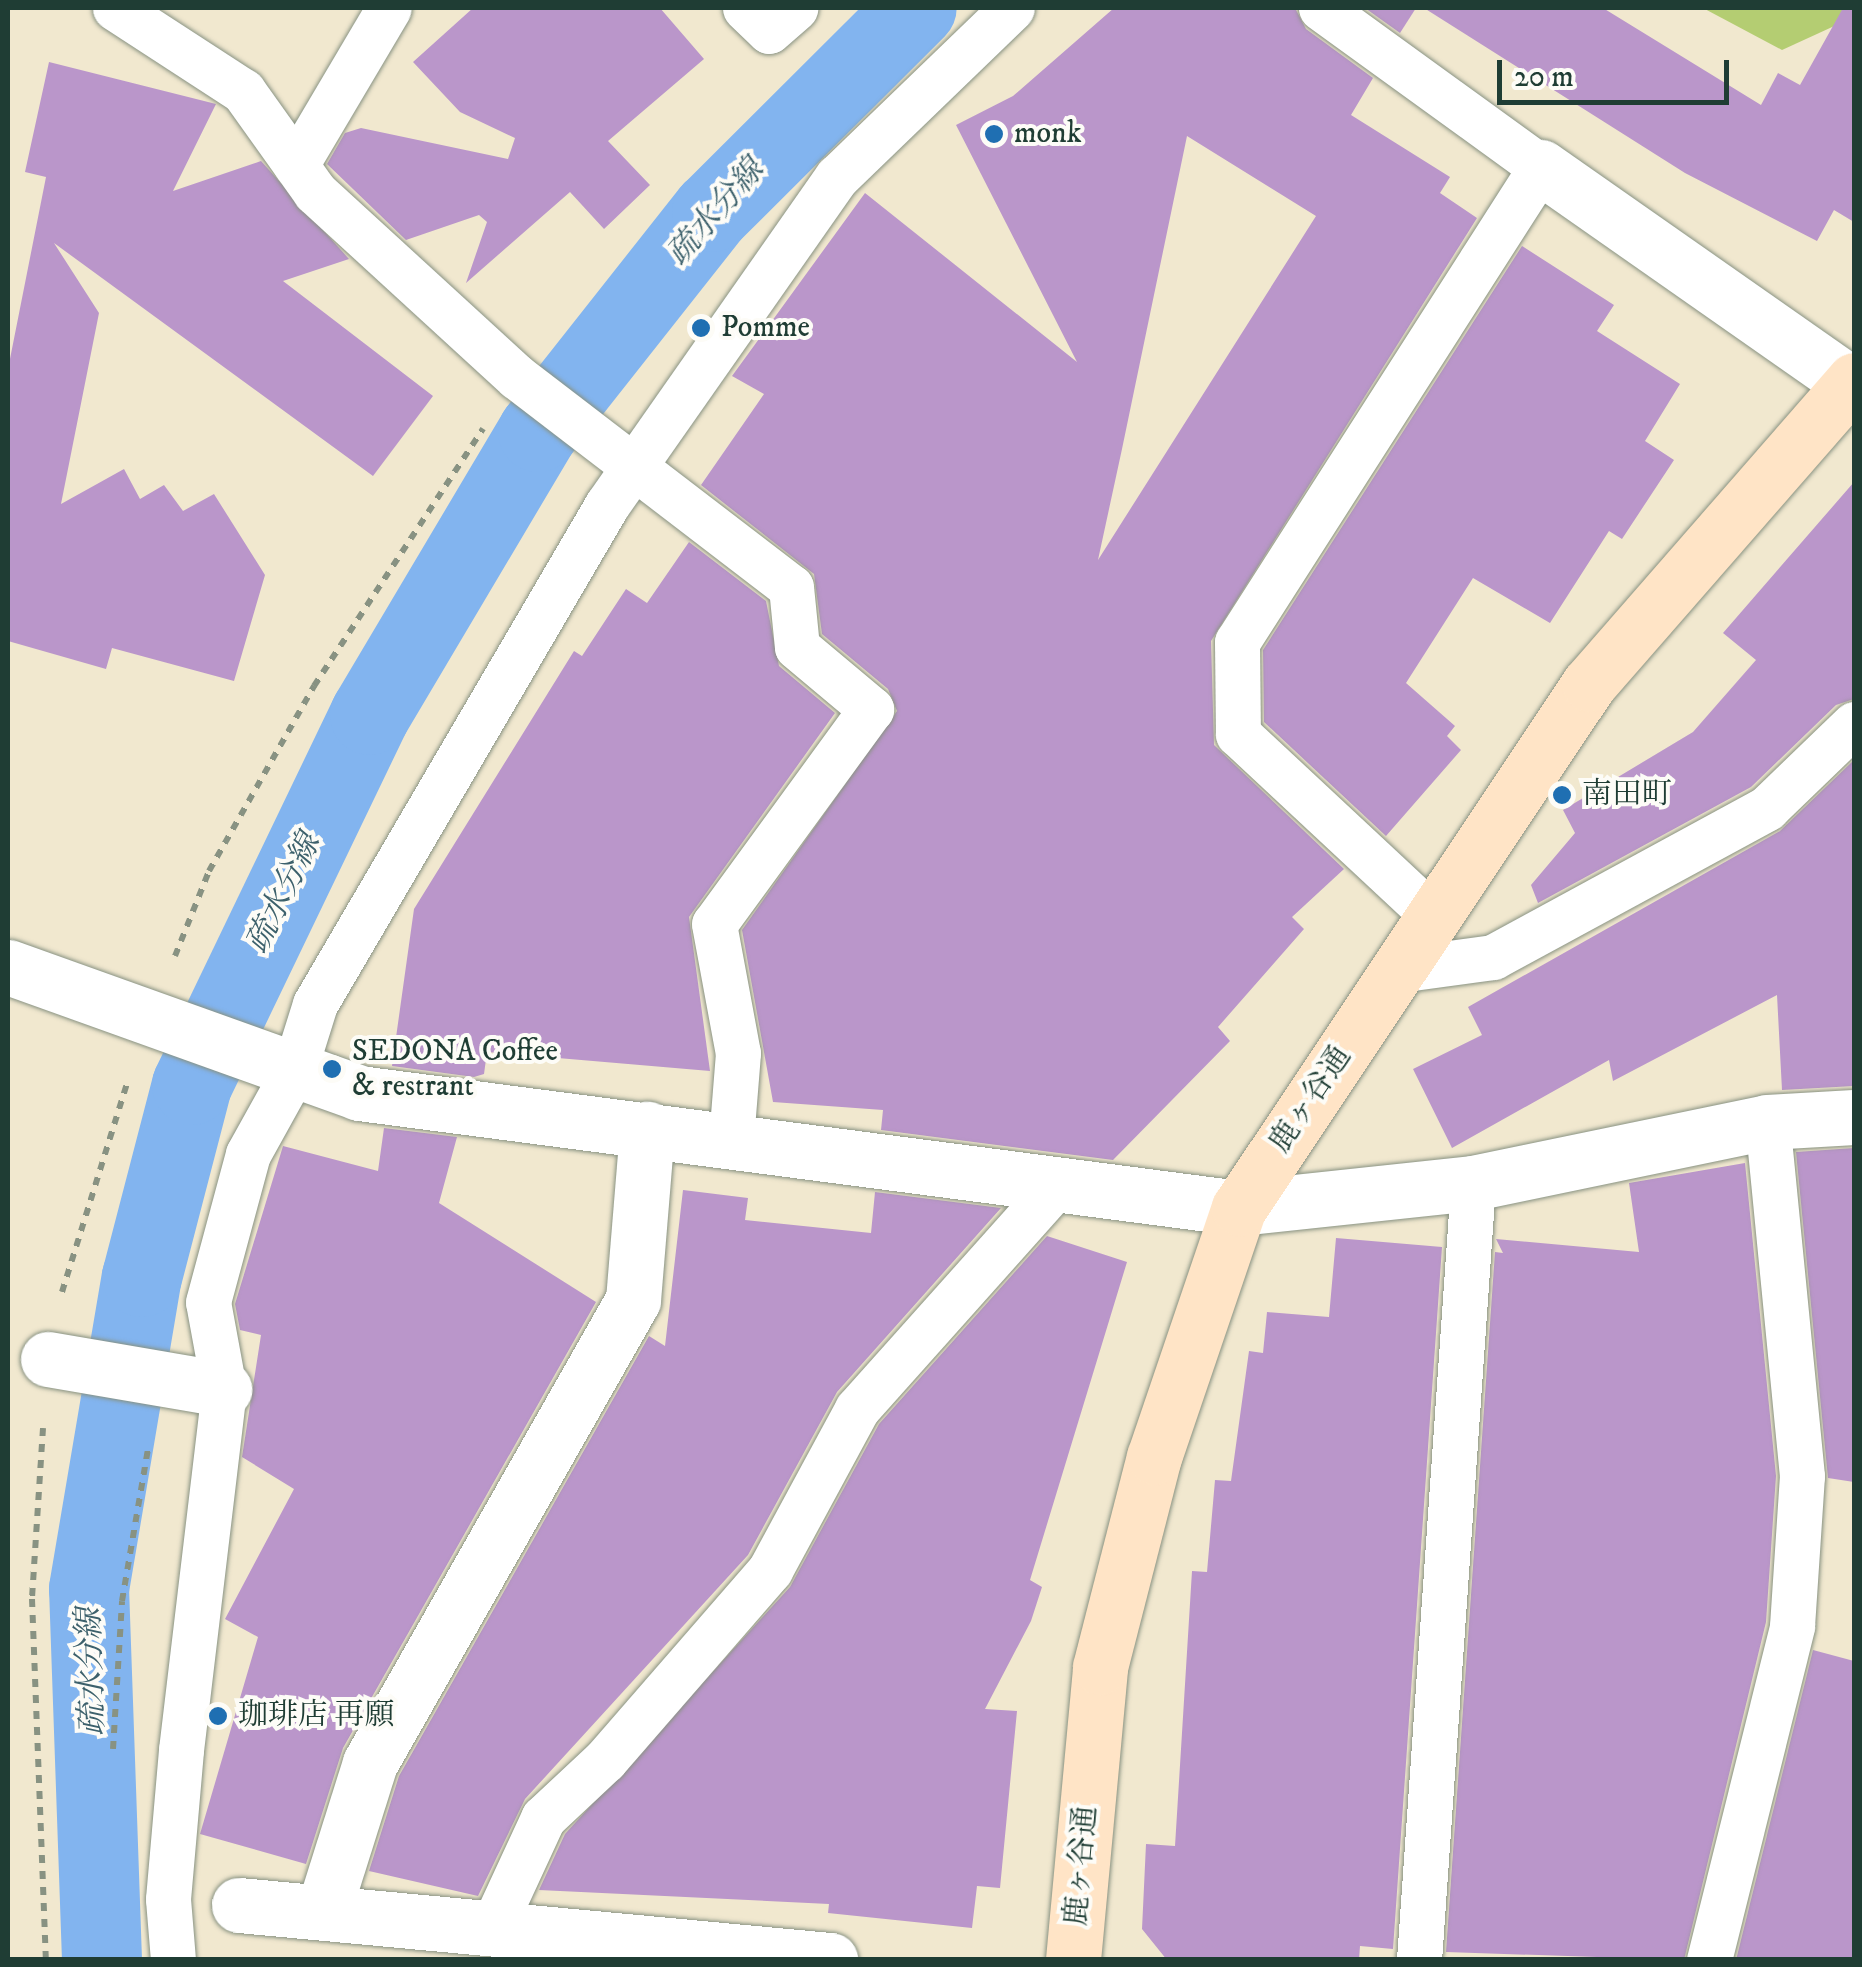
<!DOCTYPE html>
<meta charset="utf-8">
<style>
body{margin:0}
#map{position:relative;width:1862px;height:1967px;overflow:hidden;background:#f1e8cf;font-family:"IM FELL DW Pica","Noto Serif JP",serif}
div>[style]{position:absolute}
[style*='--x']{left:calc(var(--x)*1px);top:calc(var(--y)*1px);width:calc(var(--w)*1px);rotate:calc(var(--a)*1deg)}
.green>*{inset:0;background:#b4cd72}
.canal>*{height:80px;margin:-40px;padding:0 40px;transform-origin:40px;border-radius:40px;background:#82b4ef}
.building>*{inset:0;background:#ba96ca}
.path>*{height:6px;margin-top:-3px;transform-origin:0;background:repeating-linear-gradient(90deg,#889282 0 8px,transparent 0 16px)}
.roads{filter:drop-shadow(0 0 2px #889282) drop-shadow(0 0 2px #889282)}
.lane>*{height:45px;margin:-22.5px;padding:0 22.5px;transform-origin:22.5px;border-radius:22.5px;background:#fff}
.street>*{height:55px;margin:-27.5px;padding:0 27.5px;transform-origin:27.5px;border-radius:27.5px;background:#fff}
.secondary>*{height:55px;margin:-27.5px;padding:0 27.5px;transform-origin:27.5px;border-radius:27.5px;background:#ffe4c6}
.dots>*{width:28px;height:28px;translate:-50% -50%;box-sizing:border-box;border:5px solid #fdfcf7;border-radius:50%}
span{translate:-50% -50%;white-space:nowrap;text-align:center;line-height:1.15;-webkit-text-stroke:8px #fdfcf7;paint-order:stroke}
.poi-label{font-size:30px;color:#1f3d34}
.left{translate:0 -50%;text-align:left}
.street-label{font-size:30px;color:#1f3d34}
.water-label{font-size:32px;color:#3d616c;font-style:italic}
.frame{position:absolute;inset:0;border:10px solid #1f3d34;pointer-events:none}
.scale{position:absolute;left:1497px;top:60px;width:232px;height:45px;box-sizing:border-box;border:5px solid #1f3d34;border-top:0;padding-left:12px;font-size:30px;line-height:35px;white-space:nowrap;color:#1f3d34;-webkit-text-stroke:8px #fdfcf7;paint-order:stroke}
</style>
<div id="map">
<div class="green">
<i style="clip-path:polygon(1703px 8px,1854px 8px,1854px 17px,1782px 50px)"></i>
</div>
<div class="canal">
<i style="--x:102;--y:1960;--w:371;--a:-92"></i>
<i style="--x:89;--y:1589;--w:316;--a:-80.4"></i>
<i style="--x:142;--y:1277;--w:198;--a:-75.4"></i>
<i style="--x:192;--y:1085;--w:411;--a:-64.3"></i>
<i style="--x:370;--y:715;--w:329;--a:-59.3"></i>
<i style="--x:538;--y:432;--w:280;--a:-51.7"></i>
<i style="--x:712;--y:212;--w:289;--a:-44.9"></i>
</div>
<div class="building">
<i style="clip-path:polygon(473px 8px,660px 8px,704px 59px,608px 141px,650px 185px,604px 229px,570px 192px,466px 283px,487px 222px,479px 215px,406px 240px,327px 164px,345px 133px,361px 128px,508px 159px,515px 138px,460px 112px,413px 62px)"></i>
<i style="clip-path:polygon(evenodd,1114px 8px,1295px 8px,1306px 29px,1373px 78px,1351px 115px,1450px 177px,1440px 193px,1477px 218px,1211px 641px,1214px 745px,1344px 869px,1292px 917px,1304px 929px,1218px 1027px,1230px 1041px,1113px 1160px,881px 1130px,883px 1110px,773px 1102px,742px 930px,897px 711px,888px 689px,822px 634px,814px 574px,701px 485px,764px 394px,732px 376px,865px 193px,1077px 362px,956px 125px,1013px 96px,1114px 8px,1187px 136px,1316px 216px,1098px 560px,1122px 449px,1187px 136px)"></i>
<i style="clip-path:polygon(1365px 8px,1416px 8px,1400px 33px)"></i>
<i style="clip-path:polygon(1424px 8px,1603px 8px,1761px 105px,1778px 73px,1800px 85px,1843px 8px,1854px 8px,1854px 222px,1834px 210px,1817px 241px,1685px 173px)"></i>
<i style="clip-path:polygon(49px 62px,216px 104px,173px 191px,261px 161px,349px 259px,283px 281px,433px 396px,373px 476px,54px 243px,99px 313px,61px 504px,124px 469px,140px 499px,164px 485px,183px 511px,214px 494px,265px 575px,234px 681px,112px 648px,106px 669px,8px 641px,8px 369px,46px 177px,25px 172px)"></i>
<i style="clip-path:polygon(1522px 246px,1614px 305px,1597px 331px,1680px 384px,1645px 441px,1674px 460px,1622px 539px,1609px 531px,1550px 623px,1473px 578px,1406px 683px,1455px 726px,1447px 736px,1461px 750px,1386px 836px,1264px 722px,1263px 650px)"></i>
<i style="clip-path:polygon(1854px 482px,1854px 699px,1836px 705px,1751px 787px,1538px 903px,1531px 885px,1575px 833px,1563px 810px,1693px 732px,1756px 660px,1723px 633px)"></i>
<i style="clip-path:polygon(689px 542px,766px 601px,779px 666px,835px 713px,689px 917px,710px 1071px,487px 1052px,484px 1074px,474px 1077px,392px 1066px,414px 909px,574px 651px,582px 656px,626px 589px,647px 603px)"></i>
<i style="clip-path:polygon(1854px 760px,1854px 1086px,1782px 1090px,1777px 995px,1613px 1081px,1609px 1060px,1452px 1148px,1413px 1069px,1482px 1035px,1468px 1007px,1780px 831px)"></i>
<i style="clip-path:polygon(384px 1128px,457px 1137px,439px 1203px,596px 1302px,343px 1748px,306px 1864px,200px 1834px,258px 1637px,225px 1619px,294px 1489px,242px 1457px,261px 1335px,240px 1330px,235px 1304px,283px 1146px,378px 1171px)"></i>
<i style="clip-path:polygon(1854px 1148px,1854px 1482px,1828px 1478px,1796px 1152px)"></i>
<i style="clip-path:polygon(1745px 1163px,1776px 1476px,1766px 1622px,1684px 1960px,1446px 1952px,1495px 1252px,1503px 1253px,1496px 1239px,1639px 1252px,1629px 1183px)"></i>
<i style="clip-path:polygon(683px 1190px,748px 1198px,745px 1220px,871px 1233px,875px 1192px,1001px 1208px,837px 1392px,748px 1555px,525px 1799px,478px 1896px,369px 1871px,399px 1776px,649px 1336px,665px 1346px)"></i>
<i style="clip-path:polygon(1047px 1236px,1127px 1262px,1030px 1580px,1042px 1587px,1031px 1621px,985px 1709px,1017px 1711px,1000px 1888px,977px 1886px,972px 1928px,828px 1913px,829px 1904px,539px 1890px,565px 1834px,790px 1587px,879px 1424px)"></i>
<i style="clip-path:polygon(1336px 1238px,1442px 1247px,1393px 1949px,1360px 1946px,1359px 1960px,1167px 1960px,1142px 1929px,1146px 1844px,1175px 1846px,1192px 1571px,1207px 1572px,1215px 1480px,1231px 1481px,1249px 1351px,1263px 1353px,1267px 1312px,1329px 1317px)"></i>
<i style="clip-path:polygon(1813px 1650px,1854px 1661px,1854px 1960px,1736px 1960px)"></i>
</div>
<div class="path">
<i style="--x:175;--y:956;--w:92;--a:-68.2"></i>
<i style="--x:209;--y:871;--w:213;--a:-60.4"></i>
<i style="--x:314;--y:686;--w:308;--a:-56.7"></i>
<i style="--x:62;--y:1292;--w:222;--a:-72.7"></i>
<i style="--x:43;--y:1428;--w:171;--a:93.7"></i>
<i style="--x:32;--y:1599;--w:361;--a:87.8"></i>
<i style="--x:113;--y:1749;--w:148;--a:-86.5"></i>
<i style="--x:122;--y:1601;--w:154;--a:-80.3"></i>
</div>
<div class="roads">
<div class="lane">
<i style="--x:115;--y:8;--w:153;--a:33"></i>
<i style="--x:243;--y:91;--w:124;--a:54.5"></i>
<i style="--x:315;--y:192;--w:274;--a:42.5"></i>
<i style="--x:517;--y:377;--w:345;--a:37.5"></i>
<i style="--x:791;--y:587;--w:60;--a:84.3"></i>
<i style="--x:797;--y:647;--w:97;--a:40"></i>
<i style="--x:871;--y:709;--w:266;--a:126.1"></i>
<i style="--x:714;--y:924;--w:131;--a:79.5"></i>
<i style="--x:738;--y:1053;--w:87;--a:94.6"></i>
<i style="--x:745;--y:8;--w:33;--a:44"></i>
<i style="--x:769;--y:31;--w:35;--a:-41"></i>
<i style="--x:1321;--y:8;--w:271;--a:35.9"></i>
<i style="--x:1541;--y:167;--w:564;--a:122.62"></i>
<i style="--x:1237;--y:642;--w:92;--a:89.4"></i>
<i style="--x:1238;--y:734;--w:264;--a:43"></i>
<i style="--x:296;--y:165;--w:182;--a:-59.4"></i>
<i style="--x:1398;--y:970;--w:96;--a:-7.8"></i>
<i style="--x:1493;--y:957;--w:312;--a:-28.5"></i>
<i style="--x:1767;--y:808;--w:121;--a:-44"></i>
<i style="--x:495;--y:1922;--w:115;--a:-65.2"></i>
<i style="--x:543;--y:1818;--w:85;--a:-43.1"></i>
<i style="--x:605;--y:1760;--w:252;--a:-49"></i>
<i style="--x:770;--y:1570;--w:183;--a:-61.6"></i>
<i style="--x:857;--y:1409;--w:303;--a:-48.2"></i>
<i style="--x:173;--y:1960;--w:61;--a:-94.7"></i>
<i style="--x:168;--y:1899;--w:150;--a:-85"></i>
<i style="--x:181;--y:1750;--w:364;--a:-83.2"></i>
<i style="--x:224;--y:1389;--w:88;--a:-100.4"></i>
<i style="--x:208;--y:1302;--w:153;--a:-74.9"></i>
<i style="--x:248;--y:1154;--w:95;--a:-61"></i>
<i style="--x:294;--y:1071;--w:70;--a:-72.6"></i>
<i style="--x:315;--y:1004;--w:578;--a:-59.67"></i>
<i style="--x:607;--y:505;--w:401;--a:-55"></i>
<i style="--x:837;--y:177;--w:243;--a:-44"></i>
<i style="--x:1419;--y:1960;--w:779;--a:-86.02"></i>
<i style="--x:1709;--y:1960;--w:344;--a:-76"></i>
<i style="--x:1792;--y:1626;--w:150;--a:-86.2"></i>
<i style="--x:1802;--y:1476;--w:356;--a:-95.6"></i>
</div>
<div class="street">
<i style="--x:1541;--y:167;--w:377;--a:35"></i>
<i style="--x:8;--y:967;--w:373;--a:19.7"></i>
<i style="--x:359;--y:1093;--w:887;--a:7.45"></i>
<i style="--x:1239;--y:1208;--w:235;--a:-6.1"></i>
<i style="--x:1473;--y:1183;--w:300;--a:-11.7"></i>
<i style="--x:1767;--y:1122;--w:87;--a:-3.3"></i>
<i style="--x:48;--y:1359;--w:179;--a:9.7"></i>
<i style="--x:239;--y:1905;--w:594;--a:5.32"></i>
<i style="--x:323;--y:1912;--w:156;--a:-72.5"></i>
<i style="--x:370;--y:1763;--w:532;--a:-60.4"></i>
<i style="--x:633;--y:1300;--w:172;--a:-85.3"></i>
</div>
<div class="secondary">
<i style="--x:1073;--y:1960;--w:294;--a:-84.7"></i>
<i style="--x:1100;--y:1667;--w:217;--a:-75.6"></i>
<i style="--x:1154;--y:1457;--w:263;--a:-71.2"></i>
<i style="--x:1239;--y:1208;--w:630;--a:-56.26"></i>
<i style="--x:1589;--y:684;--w:403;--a:-48.9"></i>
</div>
</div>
<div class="dots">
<i style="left:994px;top:134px;background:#1f6fb2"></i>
<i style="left:701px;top:328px;background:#1f6fb2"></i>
<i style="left:1562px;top:795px;background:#1f6fb2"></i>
<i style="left:332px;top:1069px;background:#1f6fb2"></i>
<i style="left:218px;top:1716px;background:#1f6fb2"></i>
</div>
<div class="poi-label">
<span class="left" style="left:1014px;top:134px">monk</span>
<span class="left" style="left:721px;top:328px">Pomme</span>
<span class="left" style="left:1582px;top:795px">南田町</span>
<span class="left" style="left:352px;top:1069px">SEDONA Coffee<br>&amp; restrant</span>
<span class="left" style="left:238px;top:1716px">珈琲店 再願</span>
</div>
<div class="street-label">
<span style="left:1311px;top:1100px;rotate:-56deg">鹿ヶ谷通</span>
<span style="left:1082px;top:1866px;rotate:-85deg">鹿ヶ谷通</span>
</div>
<div class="water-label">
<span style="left:716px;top:213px;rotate:-49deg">疏水分線</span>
<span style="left:284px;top:894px;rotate:-64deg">疏水分線</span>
<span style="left:92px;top:1672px;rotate:-92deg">疏水分線</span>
</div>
<div class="frame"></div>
<div class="scale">20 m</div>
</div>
